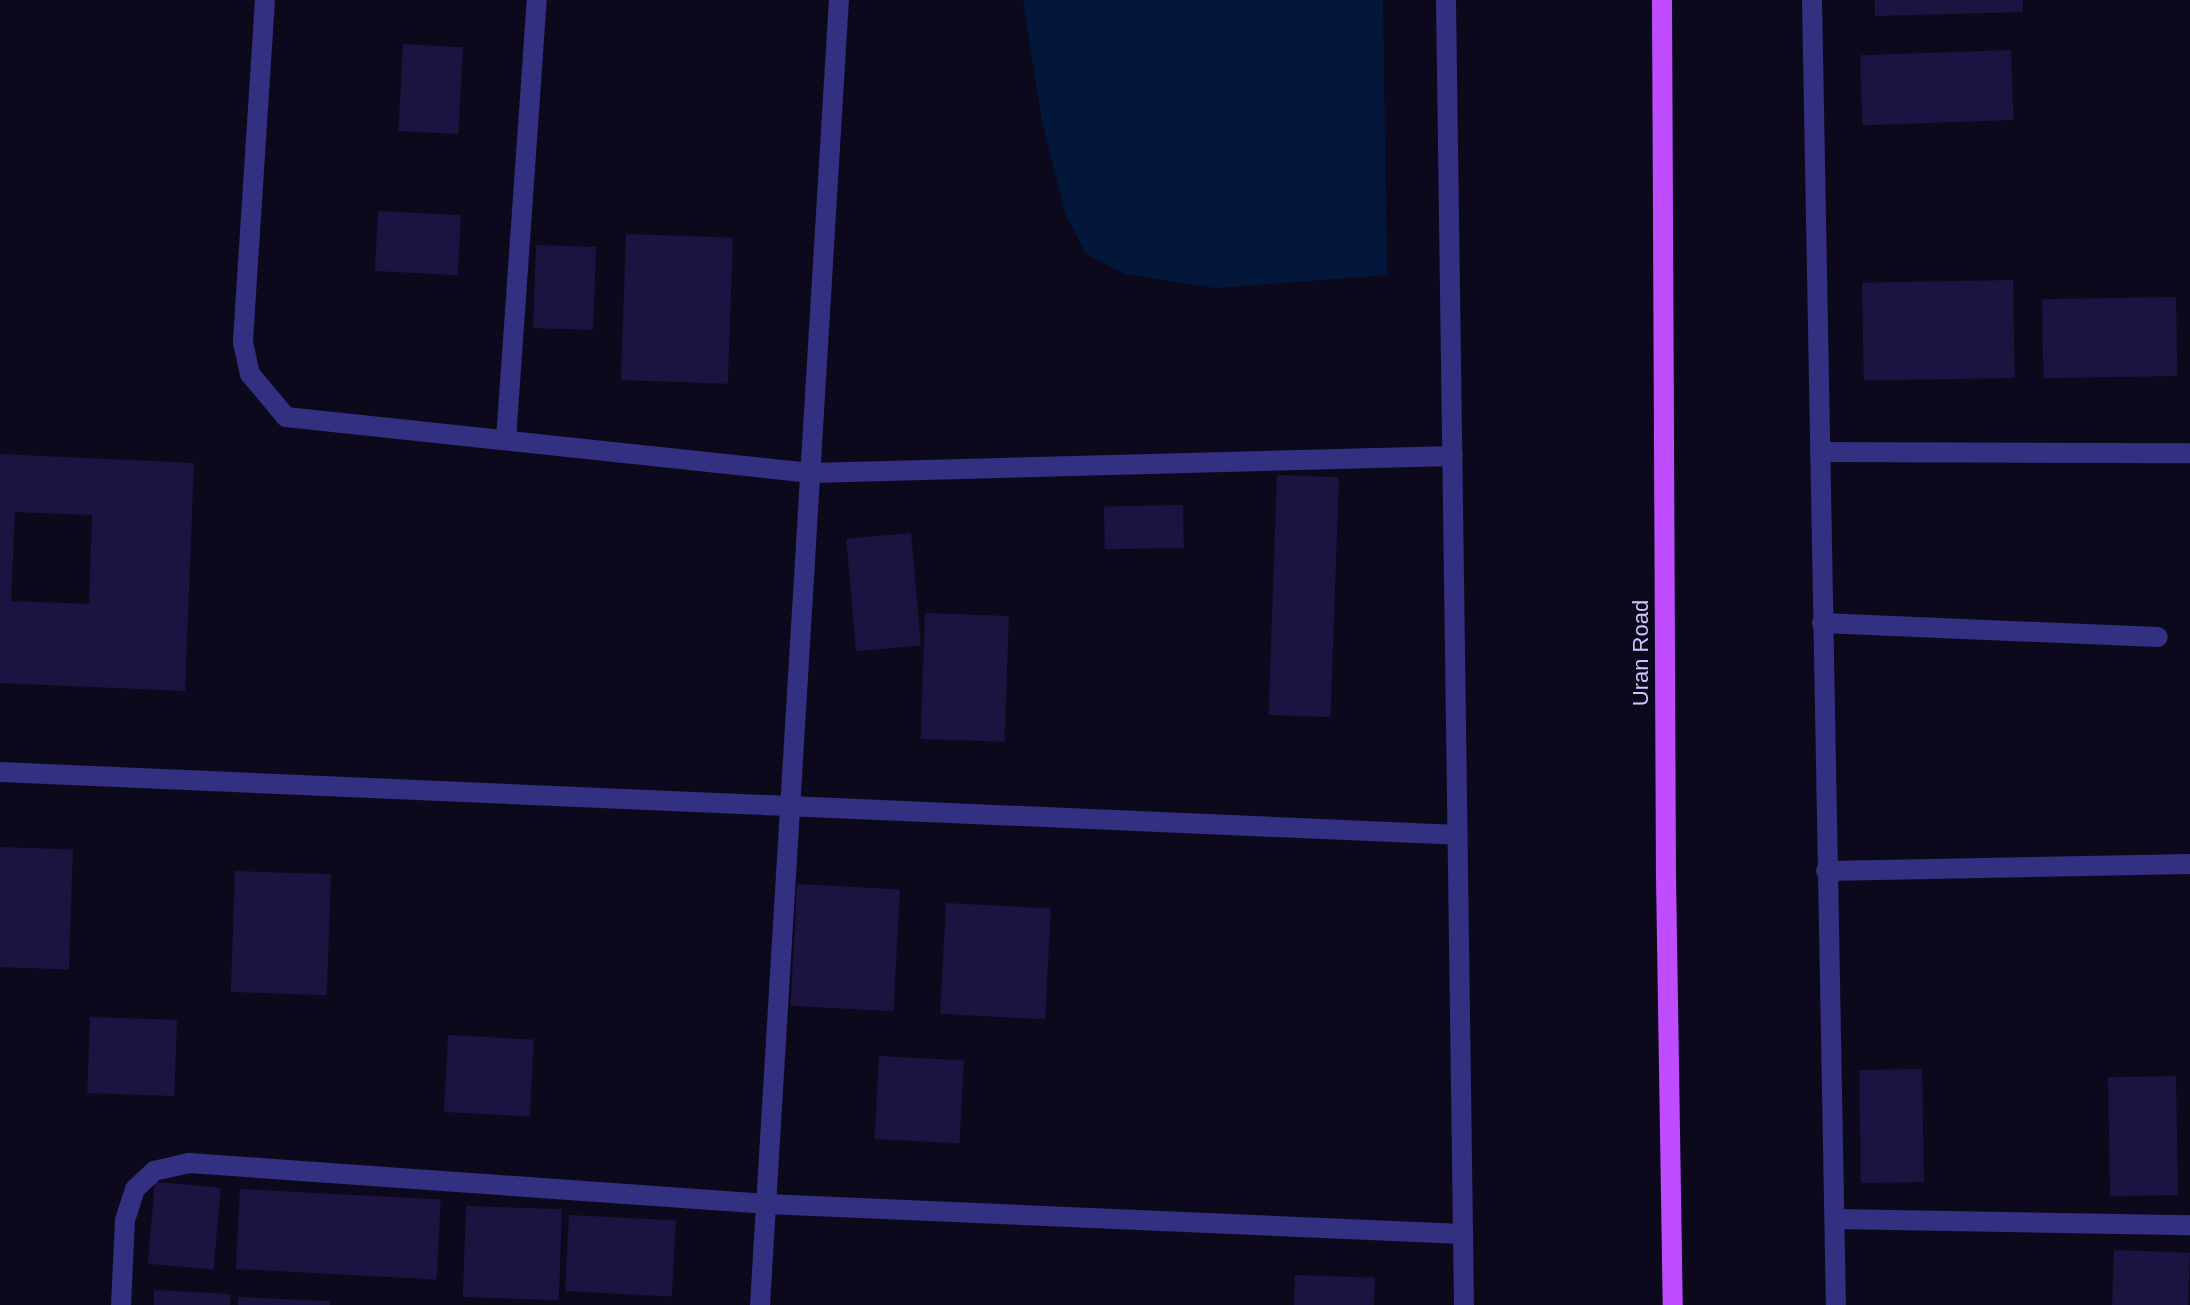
<!DOCTYPE html>
<style>
body{margin:0}
#map{position:relative;width:2190px;height:1305px;overflow:hidden;background:#0d091d;font-family:Arial,sans-serif}
div>[style]{position:absolute}
[style*='--x']{left:calc(var(--x)*1px);top:calc(var(--y)*1px);width:calc(var(--w)*1px);rotate:calc(var(--a)*1deg)}
.water>*{inset:0;background:#03173b}
.building>*{inset:0;background:#1d1340;transform-origin:0 0}
.street>*{height:20px;margin:-10px;padding:0 10px;transform-origin:10px;border-radius:10px;background:#332f81}
.primary>*{height:20px;margin:-10px;padding:0 10px;transform-origin:10px;border-radius:10px;background:#bf4cff}
span{translate:-50% -50%;white-space:nowrap;text-align:center;line-height:1.15;-webkit-text-stroke:6px #0d091d;paint-order:stroke}
.street-label{font-size:22px;color:#ccc5ff}
</style>
<div id="map">
<div class="water">
<i style="clip-path:polygon(1023px 0,1383px 0,1387px 275px,1216px 288px,1125px 274px,1086px 254px,1065px 213px,1042px 122px)"></i>
</div>
<div class="building">
<i style="clip-path:polygon(1875px 0,2023px 0,2023px 12px,1875px 16px)"></i>
<i style="left:403px;top:44px;width:60px;height:87px;rotate:3deg"></i>
<i style="left:2011px;top:50px;width:70px;height:151px;rotate:88deg"></i>
<i style="left:378px;top:211px;width:83px;height:60px;rotate:3deg"></i>
<i style="left:626px;top:234px;width:107px;height:146px;rotate:2deg"></i>
<i style="left:536px;top:245px;width:60px;height:83px;rotate:2deg"></i>
<i style="left:2013px;top:280px;width:98px;height:151px;rotate:89deg"></i>
<i style="left:2176px;top:297px;width:79px;height:134px;rotate:89deg"></i>
<i style="clip-path:polygon(evenodd,0 454px,194px 463px,185px 691px,0 683px,0 454px,15px 512px,92px 515px,89px 604px,11px 601px,15px 512px)"></i>
<i style="left:1277px;top:475px;width:62px;height:240px;rotate:2deg"></i>
<i style="left:1183px;top:505px;width:43px;height:79px;rotate:89deg"></i>
<i style="left:911px;top:533px;width:113px;height:65px;rotate:85deg"></i>
<i style="left:925px;top:613px;width:84px;height:126px;rotate:2deg"></i>
<i style="left:0;top:847px;width:73px;height:120px;rotate:2deg"></i>
<i style="left:235px;top:871px;width:96px;height:121px;rotate:2deg"></i>
<i style="left:797px;top:884px;width:103px;height:122px;rotate:3deg"></i>
<i style="left:946px;top:903px;width:105px;height:111px;rotate:3deg"></i>
<i style="left:90px;top:1017px;width:87px;height:76px;rotate:2deg"></i>
<i style="left:448px;top:1035px;width:86px;height:77px;rotate:3deg"></i>
<i style="left:879px;top:1056px;width:85px;height:83px;rotate:3deg"></i>
<i style="left:1922px;top:1069px;width:113px;height:63px;rotate:89deg"></i>
<i style="left:2176px;top:1076px;width:119px;height:68px;rotate:89deg"></i>
<i style="left:155px;top:1182px;width:66px;height:82px;rotate:5deg"></i>
<i style="left:240px;top:1189px;width:201px;height:80px;rotate:3deg"></i>
<i style="left:466px;top:1206px;width:96px;height:91px;rotate:2deg"></i>
<i style="left:569px;top:1215px;width:107px;height:76px;rotate:3deg"></i>
<i style="left:2114px;top:1250px;width:76px;height:55px;rotate:2deg"></i>
<i style="left:1295px;top:1275px;width:80px;height:30px;rotate:2deg"></i>
<i style="clip-path:polygon(154px 1290px,231px 1294px,230px 1305px,154px 1305px)"></i>
<i style="clip-path:polygon(238px 1297px,330px 1301px,330px 1305px,238px 1305px)"></i>
</div>
<div class="street">
<i style="--x:265;--y:0;--w:343;--a:93.7"></i>
<i style="--x:243;--y:342;--w:33;--a:78"></i>
<i style="--x:250;--y:374;--w:56;--a:50.1"></i>
<i style="--x:286;--y:417;--w:528;--a:6.09"></i>
<i style="--x:811;--y:473;--w:642;--a:-1.52"></i>
<i style="--x:1446;--y:0;--w:1305;--a:89.21"></i>
<i style="--x:1812;--y:0;--w:1305;--a:88.95"></i>
<i style="--x:506;--y:440;--w:441;--a:-86"></i>
<i style="--x:1820;--y:452;--w:370;--a:0.2"></i>
<i style="--x:1822;--y:623;--w:336;--a:2.4"></i>
<i style="--x:0;--y:772;--w:1459;--a:2.47"></i>
<i style="--x:1826;--y:871;--w:364;--a:-1.1"></i>
<i style="--x:1835;--y:1219;--w:355;--a:1"></i>
<i style="--x:121;--y:1305;--w:85;--a:-87.3"></i>
<i style="--x:125;--y:1220;--w:33;--a:-72"></i>
<i style="--x:135;--y:1189;--w:26;--a:-43"></i>
<i style="--x:154;--y:1171;--w:36;--a:-13"></i>
<i style="--x:189;--y:1163;--w:578;--a:4.06"></i>
<i style="--x:766;--y:1204;--w:698;--a:2.46"></i>
<i style="--x:760;--y:1305;--w:1307;--a:-86.54"></i>
</div>
<div class="primary">
<i style="--x:1662;--y:0;--w:877;--a:89.74"></i>
<i style="--x:1666;--y:877;--w:428;--a:89.1"></i>
</div>
<div class="street-label">
<span style="left:1641px;top:653px;rotate:-90deg">Uran Road</span>
</div>
</div>
